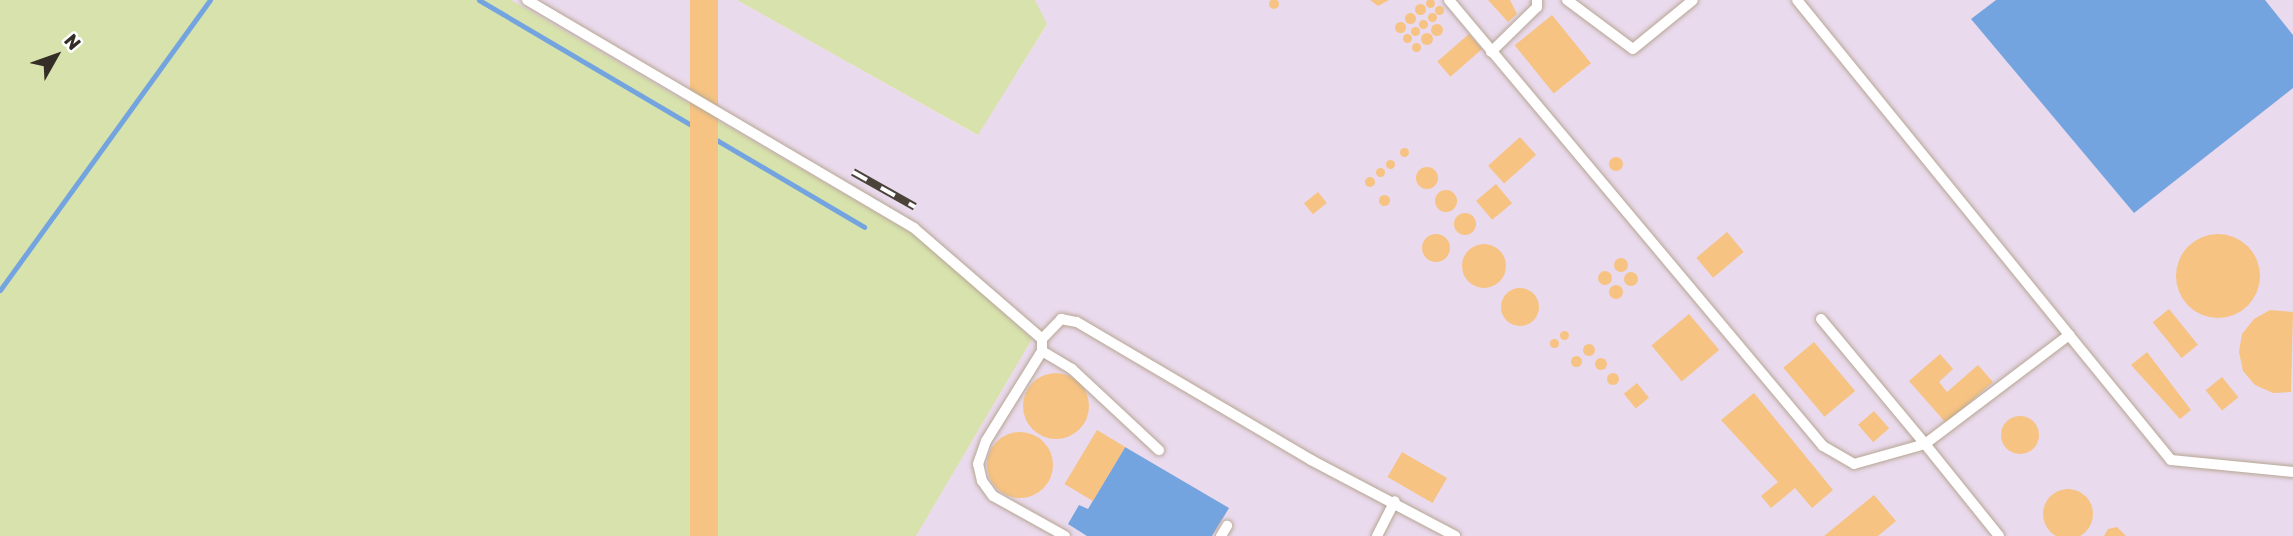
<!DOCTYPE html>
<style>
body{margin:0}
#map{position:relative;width:2293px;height:536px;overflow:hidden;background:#f8e7d3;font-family:Rubik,sans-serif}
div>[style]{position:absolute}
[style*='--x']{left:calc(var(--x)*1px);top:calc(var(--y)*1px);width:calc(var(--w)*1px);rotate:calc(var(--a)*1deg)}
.industrial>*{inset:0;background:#eadaed}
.green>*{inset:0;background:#d7e2ad}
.water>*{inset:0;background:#74a4df}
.stream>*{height:5px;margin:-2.5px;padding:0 2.5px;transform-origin:2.5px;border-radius:2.5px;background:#74a4df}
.building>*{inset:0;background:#f6c382;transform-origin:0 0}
.round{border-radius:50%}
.roads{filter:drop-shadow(0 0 2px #b6a693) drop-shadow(0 0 2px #b6a693)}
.service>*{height:10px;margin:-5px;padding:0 5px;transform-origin:5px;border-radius:5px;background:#fff}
.rail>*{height:8px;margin-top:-4px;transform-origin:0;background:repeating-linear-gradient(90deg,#fff 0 16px,#4b433a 0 32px);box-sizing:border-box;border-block:2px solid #4b433a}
span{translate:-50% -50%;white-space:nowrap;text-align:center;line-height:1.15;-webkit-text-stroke:7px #fff;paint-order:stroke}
.north{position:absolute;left:21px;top:21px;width:70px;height:70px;-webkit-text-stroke:5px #fff;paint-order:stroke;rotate:50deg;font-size:19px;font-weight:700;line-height:28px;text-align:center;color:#352e27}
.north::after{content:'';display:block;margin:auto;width:24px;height:32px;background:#352e27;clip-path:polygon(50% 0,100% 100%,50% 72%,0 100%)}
</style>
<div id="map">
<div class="industrial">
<i style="clip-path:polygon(511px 0,737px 0,977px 135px,1047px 25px,1035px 0,2293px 0,2293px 536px,916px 536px,1032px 339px,923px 240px)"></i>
</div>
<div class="green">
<i style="clip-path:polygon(0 0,511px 0,923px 240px,1032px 339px,916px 536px,0 536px)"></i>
<i style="clip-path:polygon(737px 0,1035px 0,1047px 24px,978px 135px)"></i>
</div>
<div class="water">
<i style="clip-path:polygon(1996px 0,2265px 0,2293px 35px,2293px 88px,2134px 213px,1971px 19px)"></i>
<i style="clip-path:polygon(1125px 447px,1229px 508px,1212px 536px,1087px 536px,1068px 524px,1079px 505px,1088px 509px)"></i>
</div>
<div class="stream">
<i style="--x:479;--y:0;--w:447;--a:30.5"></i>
<i style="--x:0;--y:290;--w:358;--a:-54.1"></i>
</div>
<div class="building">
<i class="round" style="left:1425.5px;top:-1.5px;width:9px;height:9px"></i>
<i class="round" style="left:1269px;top:-1px;width:10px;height:10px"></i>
<i style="left:690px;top:0;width:28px;height:749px"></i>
<i style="clip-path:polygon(1370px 0,1389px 0,1378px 6px)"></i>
<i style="clip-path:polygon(1488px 0,1510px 0,1517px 14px,1508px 22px)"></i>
<i class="round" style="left:1414.5px;top:3.5px;width:11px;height:11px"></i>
<i class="round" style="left:1434.5px;top:5.5px;width:9px;height:9px"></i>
<i class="round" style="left:1427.5px;top:12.5px;width:9px;height:9px"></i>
<i class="round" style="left:1404.5px;top:12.5px;width:11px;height:11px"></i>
<i style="left:1552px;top:15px;width:62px;height:48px;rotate:51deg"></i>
<i class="round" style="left:1418.5px;top:19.5px;width:9px;height:9px"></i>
<i class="round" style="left:1394.5px;top:21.5px;width:11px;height:11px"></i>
<i class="round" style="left:1431px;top:24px;width:12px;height:12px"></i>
<i class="round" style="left:1410.5px;top:26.5px;width:9px;height:9px"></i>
<i class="round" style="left:1421px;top:33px;width:12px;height:12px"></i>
<i class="round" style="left:1402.5px;top:33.5px;width:9px;height:9px"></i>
<i style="left:1469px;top:34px;width:20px;height:42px;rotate:49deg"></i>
<i class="round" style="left:1411.5px;top:42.5px;width:9px;height:9px"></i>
<i style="left:1520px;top:137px;width:24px;height:43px;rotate:48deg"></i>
<i class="round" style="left:1399.5px;top:147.5px;width:9px;height:9px"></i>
<i class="round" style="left:1609px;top:157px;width:14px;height:14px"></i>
<i class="round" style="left:1385.5px;top:159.5px;width:9px;height:9px"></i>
<i class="round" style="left:1416px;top:167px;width:22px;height:22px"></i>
<i class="round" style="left:1375.5px;top:167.5px;width:9px;height:9px"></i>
<i class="round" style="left:1365px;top:177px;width:10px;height:10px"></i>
<i style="left:1496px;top:184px;width:25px;height:26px;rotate:50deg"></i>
<i class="round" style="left:1435px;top:190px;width:22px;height:22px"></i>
<i style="left:1318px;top:192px;width:14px;height:18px;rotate:51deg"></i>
<i class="round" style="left:1378.5px;top:194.5px;width:11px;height:11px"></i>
<i class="round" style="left:1454px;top:213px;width:22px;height:22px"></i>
<i style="left:1727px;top:232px;width:26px;height:40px;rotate:50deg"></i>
<i class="round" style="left:1422px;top:234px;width:28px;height:28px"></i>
<i class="round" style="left:2176px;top:234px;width:84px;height:84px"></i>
<i class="round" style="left:1462px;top:244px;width:44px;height:44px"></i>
<i class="round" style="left:1614px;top:258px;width:14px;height:14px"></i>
<i class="round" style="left:1598px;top:271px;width:14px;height:14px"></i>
<i class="round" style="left:1624px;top:272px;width:14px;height:14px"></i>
<i class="round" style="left:1609px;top:285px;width:14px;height:14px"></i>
<i class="round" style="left:1501px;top:288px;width:38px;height:38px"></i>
<i style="left:2169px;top:309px;width:46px;height:21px;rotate:51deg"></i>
<i style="clip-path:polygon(2270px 310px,2293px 312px,2291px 392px,2273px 393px,2255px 385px,2243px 371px,2239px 352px,2242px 334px,2254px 319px)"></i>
<i style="left:1689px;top:314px;width:47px;height:49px;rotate:50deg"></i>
<i class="round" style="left:1559.5px;top:330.5px;width:9px;height:9px"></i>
<i class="round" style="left:1549.5px;top:338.5px;width:9px;height:9px"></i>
<i style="left:1814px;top:342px;width:64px;height:40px;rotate:50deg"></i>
<i class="round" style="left:1583px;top:344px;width:12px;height:12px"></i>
<i style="clip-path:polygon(2147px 352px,2191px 410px,2180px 419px,2131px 365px)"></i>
<i style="clip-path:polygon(1940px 354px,1953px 369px,1939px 382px,1947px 392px,1978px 365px,1993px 382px,1946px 423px,1909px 381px)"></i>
<i class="round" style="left:1570.5px;top:355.5px;width:11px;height:11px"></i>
<i class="round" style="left:1595px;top:358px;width:12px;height:12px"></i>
<i class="round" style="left:1607px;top:373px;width:12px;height:12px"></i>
<i class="round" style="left:1023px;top:373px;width:66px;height:66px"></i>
<i style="left:2222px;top:377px;width:26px;height:21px;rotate:51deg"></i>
<i style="left:1637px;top:383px;width:19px;height:17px;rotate:51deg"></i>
<i style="clip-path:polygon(1754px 393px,1833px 490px,1812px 508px,1795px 488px,1771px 508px,1761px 496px,1778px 482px,1721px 420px)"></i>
<i style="left:1874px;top:411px;width:23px;height:21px;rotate:49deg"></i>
<i class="round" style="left:2001px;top:416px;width:38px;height:38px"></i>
<i style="left:1097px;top:430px;width:33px;height:63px;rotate:31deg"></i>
<i class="round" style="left:987px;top:432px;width:66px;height:66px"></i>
<i style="left:1402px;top:452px;width:52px;height:29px;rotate:30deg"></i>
<i class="round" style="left:2043px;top:489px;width:50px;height:50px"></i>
<i style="clip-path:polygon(1874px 495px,1896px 521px,1878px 536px,1824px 536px)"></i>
<i style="clip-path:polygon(2117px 527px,2126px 536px,2104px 536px,2108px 529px)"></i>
</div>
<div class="roads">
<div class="service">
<i style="--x:527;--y:0;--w:449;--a:30.5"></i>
<i style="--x:914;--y:228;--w:169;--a:40.9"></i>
<i style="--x:1449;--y:0;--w:582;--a:50.02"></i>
<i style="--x:1823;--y:446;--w:36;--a:30"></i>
<i style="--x:1854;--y:464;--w:74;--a:-15.7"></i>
<i style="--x:1925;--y:444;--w:118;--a:51.2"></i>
<i style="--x:1567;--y:0;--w:82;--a:36.6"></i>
<i style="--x:1633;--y:49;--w:77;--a:-39.2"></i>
<i style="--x:1797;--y:0;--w:432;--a:50.9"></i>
<i style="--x:1491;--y:52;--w:64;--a:-44.4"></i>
<i style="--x:1537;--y:7;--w:7;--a:-90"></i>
<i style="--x:1821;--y:319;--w:163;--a:50.2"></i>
<i style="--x:1925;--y:444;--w:181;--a:-37.1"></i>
<i style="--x:2069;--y:335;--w:161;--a:50.8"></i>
<i style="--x:2171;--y:460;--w:123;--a:5.6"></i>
<i style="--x:1042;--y:351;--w:35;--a:31"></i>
<i style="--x:1072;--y:369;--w:119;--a:43"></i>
<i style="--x:1065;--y:536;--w:82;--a:-150.9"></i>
<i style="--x:993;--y:496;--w:19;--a:-126"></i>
<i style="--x:982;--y:481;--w:17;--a:-103"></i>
<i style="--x:978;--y:464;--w:24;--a:-71"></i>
<i style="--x:986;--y:441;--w:106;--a:-58.1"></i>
<i style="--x:1042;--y:351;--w:12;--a:-90"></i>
<i style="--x:1042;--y:339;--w:28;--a:-46"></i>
<i style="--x:1061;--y:319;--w:16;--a:11"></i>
<i style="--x:1077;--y:322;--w:272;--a:30.5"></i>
<i style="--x:1311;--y:460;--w:163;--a:27.8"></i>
<i style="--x:1221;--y:536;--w:12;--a:-59"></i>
<i style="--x:1377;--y:536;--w:39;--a:-63"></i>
</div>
</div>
<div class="rail">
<i style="--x:853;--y:172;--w:71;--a:29.4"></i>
</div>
<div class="north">N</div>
</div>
